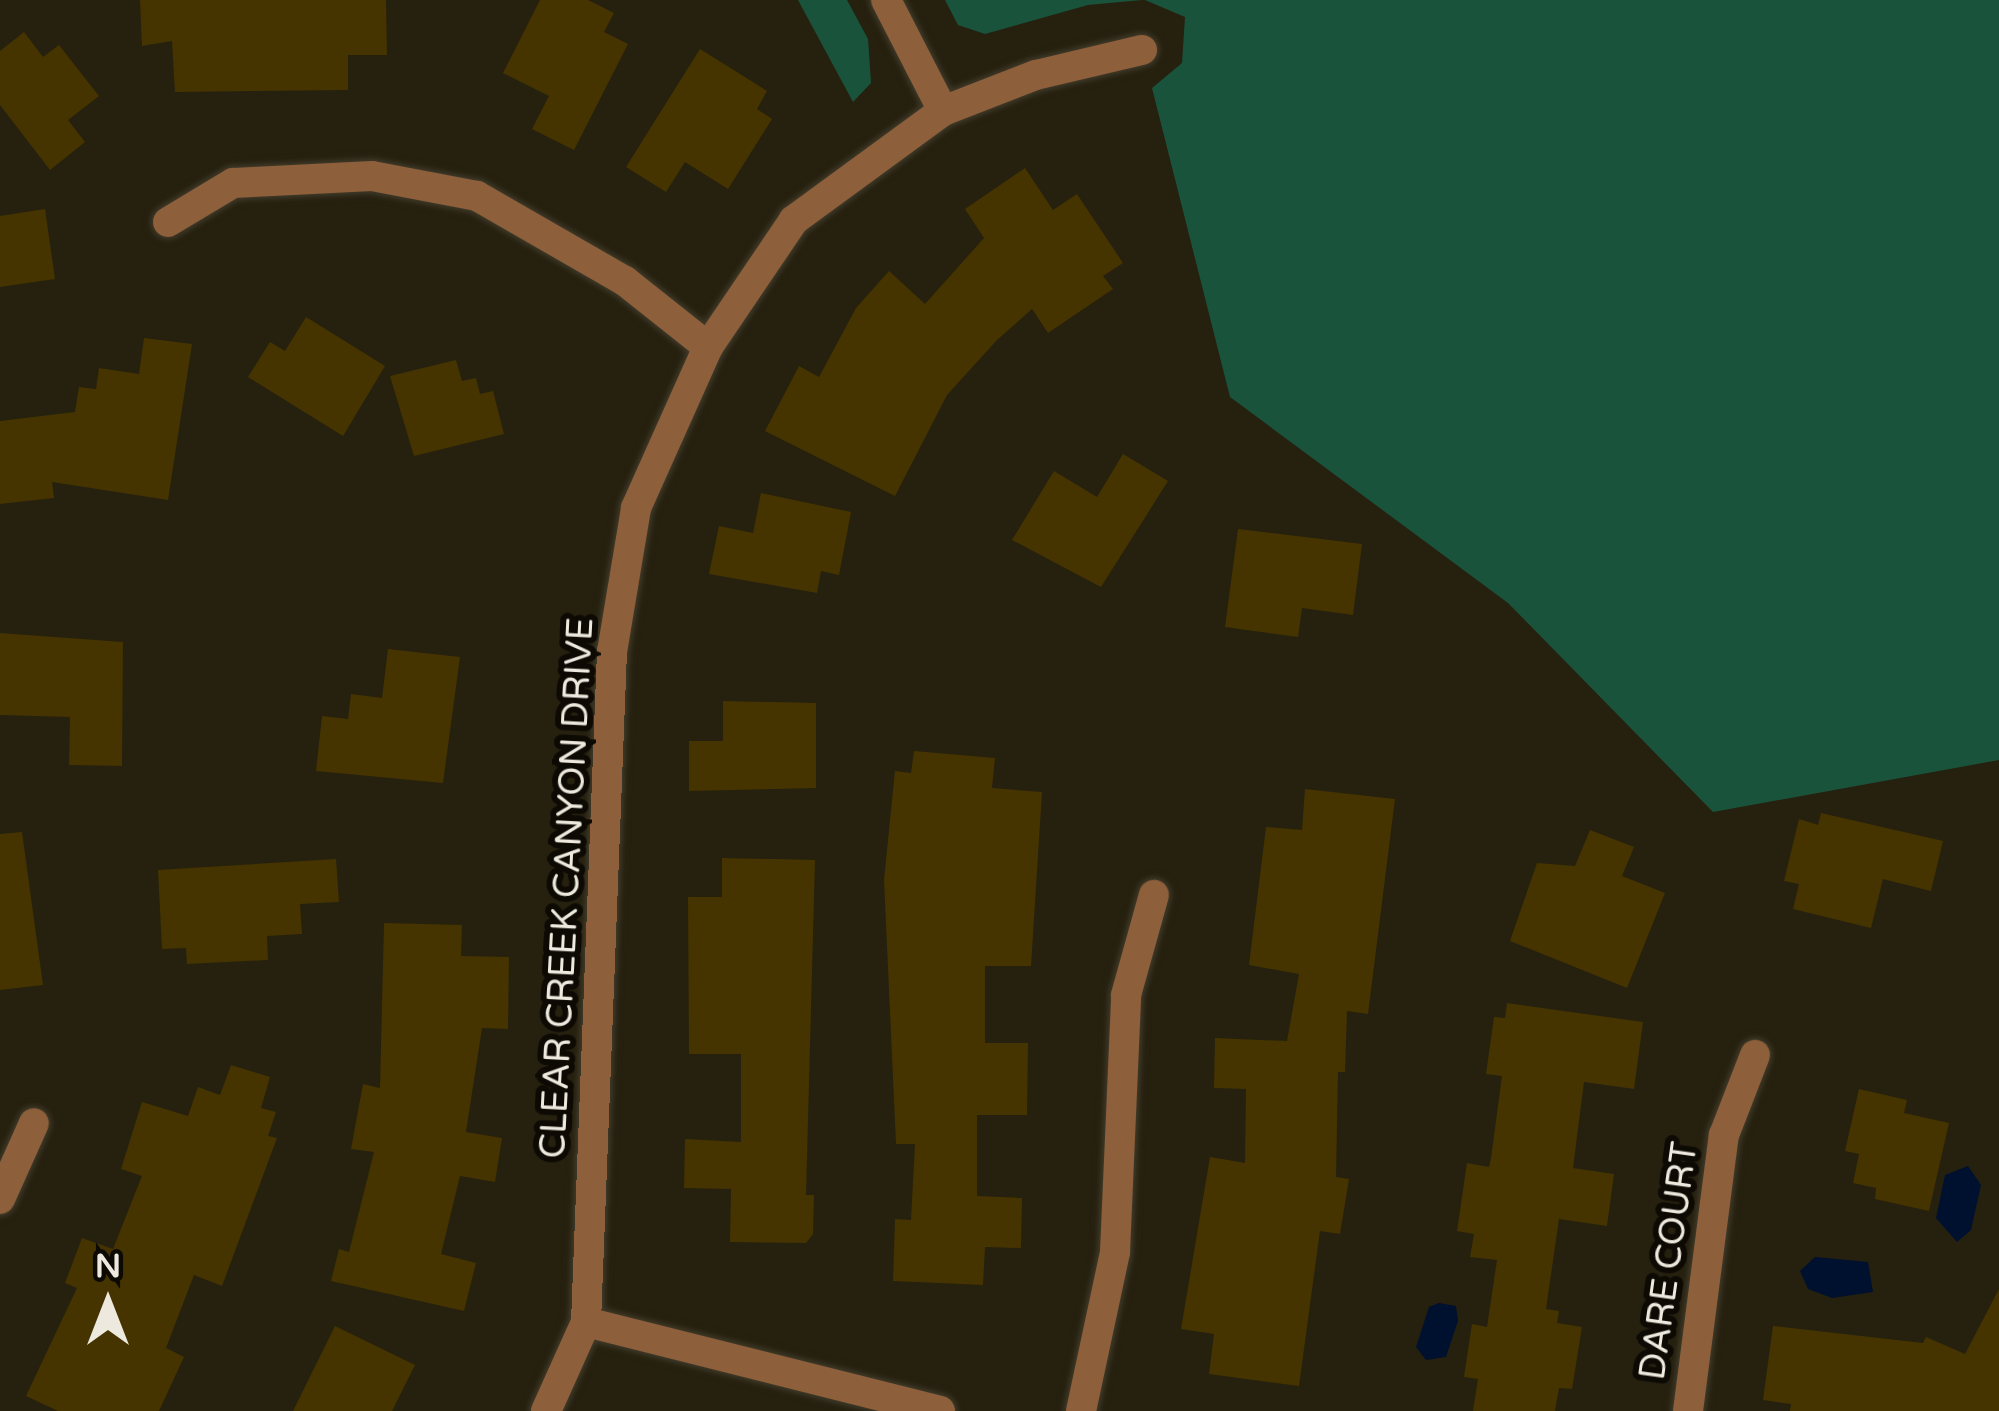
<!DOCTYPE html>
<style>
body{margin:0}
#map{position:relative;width:1999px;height:1411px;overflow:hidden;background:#26200f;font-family:"Varela Round",sans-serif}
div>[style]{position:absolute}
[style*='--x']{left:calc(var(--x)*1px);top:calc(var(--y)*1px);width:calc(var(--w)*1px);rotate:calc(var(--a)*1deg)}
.green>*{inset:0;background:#1a533c}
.water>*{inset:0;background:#00102f}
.building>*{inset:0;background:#453400}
.roads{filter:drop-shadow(0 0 3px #423c2c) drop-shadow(0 0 3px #423c2c)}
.street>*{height:30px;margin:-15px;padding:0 15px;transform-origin:15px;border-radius:15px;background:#8d5f3b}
span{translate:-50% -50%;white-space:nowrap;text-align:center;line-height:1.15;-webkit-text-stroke:12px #0d0a04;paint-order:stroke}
.street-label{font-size:36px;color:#ede9de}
.north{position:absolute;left:48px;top:1243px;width:120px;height:120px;-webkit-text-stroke:9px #0d0a04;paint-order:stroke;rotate:0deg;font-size:33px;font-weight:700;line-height:48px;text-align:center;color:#ede9de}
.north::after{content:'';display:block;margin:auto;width:42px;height:54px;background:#ede9de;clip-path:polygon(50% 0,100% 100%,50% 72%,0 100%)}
</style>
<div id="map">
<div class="green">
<i style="clip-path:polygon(798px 0,847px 0,868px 39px,871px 83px,853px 102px)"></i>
<i style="clip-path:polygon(945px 0,1142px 0,1088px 5px,985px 34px,958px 25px)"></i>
<i style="clip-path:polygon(1145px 0,1999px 0,1999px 760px,1713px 812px,1508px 603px,1230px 397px,1152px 88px,1182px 63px,1185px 17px)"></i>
</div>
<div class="water">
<i style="clip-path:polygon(1968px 1166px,1981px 1185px,1971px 1230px,1957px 1242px,1936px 1218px,1945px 1175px)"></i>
<i style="clip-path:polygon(1815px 1257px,1868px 1262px,1873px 1292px,1832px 1298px,1808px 1289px,1800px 1271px)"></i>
<i style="clip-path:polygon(1439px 1303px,1456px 1306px,1458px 1321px,1446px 1357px,1426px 1360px,1416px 1347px,1429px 1307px)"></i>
</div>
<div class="building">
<i style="clip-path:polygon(140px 0,386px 0,387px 55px,348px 55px,348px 90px,175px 92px,172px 41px,142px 46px)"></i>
<i style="clip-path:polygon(540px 0,588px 0,614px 13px,604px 32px,628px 44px,574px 150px,532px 129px,549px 96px,503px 73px)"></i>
<i style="clip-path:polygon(24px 32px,43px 57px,59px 45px,99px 96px,68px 120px,85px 142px,50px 170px,0 105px,0 51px)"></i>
<i style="clip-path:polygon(700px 49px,767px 91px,757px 109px,772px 119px,728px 189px,685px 162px,666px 192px,626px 167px)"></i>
<i style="clip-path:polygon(1025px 168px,1053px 210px,1077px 194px,1123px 263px,1103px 276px,1113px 289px,1048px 333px,1032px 309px,997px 340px,947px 395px,895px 496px,765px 431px,799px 366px,819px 377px,856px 308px,889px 271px,925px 304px,984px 238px,965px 209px)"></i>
<i style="clip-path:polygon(45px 209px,55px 279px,0 287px,0 216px)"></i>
<i style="clip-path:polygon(306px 317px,385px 366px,343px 436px,248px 377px,270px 342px,285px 351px)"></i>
<i style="clip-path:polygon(144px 338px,192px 344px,168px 500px,52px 482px,54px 498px,0 504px,0 421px,75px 412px,79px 387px,96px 389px,99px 368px,139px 374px)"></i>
<i style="clip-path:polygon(456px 360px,462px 381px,476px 378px,480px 394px,493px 391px,504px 434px,414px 456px,390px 376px)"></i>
<i style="clip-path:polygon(1123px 454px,1168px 481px,1101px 587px,1012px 540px,1054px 471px,1097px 497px)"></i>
<i style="clip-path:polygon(761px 493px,851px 512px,839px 575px,821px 571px,817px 593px,709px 574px,719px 526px,753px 533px)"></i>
<i style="clip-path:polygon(1238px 529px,1362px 544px,1353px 615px,1302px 608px,1298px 637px,1225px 627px)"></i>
<i style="clip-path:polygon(0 633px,123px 642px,122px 766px,69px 765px,70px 717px,0 715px)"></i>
<i style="clip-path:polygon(388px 649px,460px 657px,443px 783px,316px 771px,322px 716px,348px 719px,351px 694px,382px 698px)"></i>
<i style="clip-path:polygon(723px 701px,816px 703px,816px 788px,689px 791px,689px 741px,723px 741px)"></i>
<i style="clip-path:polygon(914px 751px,995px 758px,992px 788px,1042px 792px,1031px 966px,985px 966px,985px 1043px,1028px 1043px,1027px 1115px,977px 1115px,977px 1196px,1022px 1198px,1021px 1248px,985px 1247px,983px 1285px,893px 1281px,895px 1219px,911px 1220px,915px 1144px,896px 1144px,884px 880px,895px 771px,911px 773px)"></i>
<i style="clip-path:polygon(1305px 789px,1395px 799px,1368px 1014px,1347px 1011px,1345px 1072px,1338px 1072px,1336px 1177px,1349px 1179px,1340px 1234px,1320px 1231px,1299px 1386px,1209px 1374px,1214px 1334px,1181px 1329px,1210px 1157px,1245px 1163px,1246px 1089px,1214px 1088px,1215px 1038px,1287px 1041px,1299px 974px,1249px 965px,1266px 827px,1302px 830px)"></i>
<i style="clip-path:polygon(1821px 813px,1943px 841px,1931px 891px,1883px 879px,1871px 928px,1793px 909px,1799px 884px,1784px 881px,1799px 819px,1818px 825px)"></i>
<i style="clip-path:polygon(1590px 830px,1634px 847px,1622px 876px,1665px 893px,1627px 988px,1510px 941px,1537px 863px,1575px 866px)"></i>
<i style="clip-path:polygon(22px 832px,43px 985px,0 990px,0 834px)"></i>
<i style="clip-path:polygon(722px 858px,815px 860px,806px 1195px,814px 1195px,813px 1234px,806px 1243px,730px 1242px,731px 1189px,684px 1188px,685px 1139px,741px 1142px,741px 1054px,689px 1054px,688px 897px,722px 897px)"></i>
<i style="clip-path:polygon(336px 859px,339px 902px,300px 904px,302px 934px,267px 936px,268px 960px,187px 964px,186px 948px,162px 949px,158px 870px)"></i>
<i style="clip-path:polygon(384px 923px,462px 925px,461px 956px,509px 957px,508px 1029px,482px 1028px,466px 1132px,502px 1138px,495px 1182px,460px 1176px,441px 1254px,476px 1263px,464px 1311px,331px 1281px,339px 1249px,349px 1252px,374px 1152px,351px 1149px,363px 1084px,380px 1088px)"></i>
<i style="clip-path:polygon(1507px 1003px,1643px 1022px,1634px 1089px,1584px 1082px,1573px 1168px,1614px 1174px,1607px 1226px,1559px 1219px,1546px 1309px,1559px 1311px,1557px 1323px,1582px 1327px,1572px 1389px,1559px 1388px,1555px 1411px,1473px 1411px,1478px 1379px,1464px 1377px,1472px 1324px,1487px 1327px,1497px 1260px,1470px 1257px,1474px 1234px,1457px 1231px,1467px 1163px,1489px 1167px,1491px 1158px,1502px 1076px,1486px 1074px,1494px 1017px,1505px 1018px)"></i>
<i style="clip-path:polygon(231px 1065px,270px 1077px,261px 1108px,276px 1112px,268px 1136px,277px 1138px,222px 1286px,194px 1275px,166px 1348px,184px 1357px,159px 1411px,58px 1411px,26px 1396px,77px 1288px,65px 1283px,82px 1238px,113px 1249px,142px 1176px,121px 1169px,142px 1102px,188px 1116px,198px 1087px,220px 1095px)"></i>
<i style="clip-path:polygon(1859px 1089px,1907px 1100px,1904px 1113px,1949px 1123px,1929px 1211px,1875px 1199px,1876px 1188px,1853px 1183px,1859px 1154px,1845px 1151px)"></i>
<i style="clip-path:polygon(1999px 1289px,1999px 1411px,1790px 1411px,1791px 1404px,1763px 1400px,1773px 1326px,1923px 1343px,1926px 1337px,1965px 1354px)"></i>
<i style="clip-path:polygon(335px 1326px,415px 1365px,392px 1411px,293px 1411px)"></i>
</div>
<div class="roads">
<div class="street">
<i style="--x:886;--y:0;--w:125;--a:62.8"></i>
<i style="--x:168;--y:222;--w:76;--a:-31"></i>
<i style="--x:233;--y:183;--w:139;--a:-2.9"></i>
<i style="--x:372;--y:176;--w:107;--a:10.8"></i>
<i style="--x:477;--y:196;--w:171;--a:29.9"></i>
<i style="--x:625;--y:281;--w:106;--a:38.5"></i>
<i style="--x:0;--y:1199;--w:83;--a:-65.9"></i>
<i style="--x:586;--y:1322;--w:365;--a:14.1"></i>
<i style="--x:546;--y:1411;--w:98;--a:-65.8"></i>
<i style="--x:586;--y:1322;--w:671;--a:-87.78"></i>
<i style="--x:612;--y:652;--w:146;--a:-80.5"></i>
<i style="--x:636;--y:508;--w:176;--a:-65.9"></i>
<i style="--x:708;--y:347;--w:153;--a:-55.9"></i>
<i style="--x:794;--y:220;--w:185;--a:-36.2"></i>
<i style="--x:943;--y:111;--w:100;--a:-21.2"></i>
<i style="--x:1036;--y:75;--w:109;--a:-13.3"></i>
<i style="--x:1081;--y:1411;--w:163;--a:-77.9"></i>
<i style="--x:1115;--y:1252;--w:257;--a:-87.5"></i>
<i style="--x:1126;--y:995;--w:104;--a:-74.4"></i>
<i style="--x:1688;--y:1411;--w:278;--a:-82.6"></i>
<i style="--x:1724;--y:1135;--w:86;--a:-68.8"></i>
</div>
</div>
<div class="street-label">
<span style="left:567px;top:888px;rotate:-87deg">CLEAR CREEK CANYON DRIVE</span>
<span style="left:1669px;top:1261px;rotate:-82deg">DARE COURT</span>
</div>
<div class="north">N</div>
</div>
